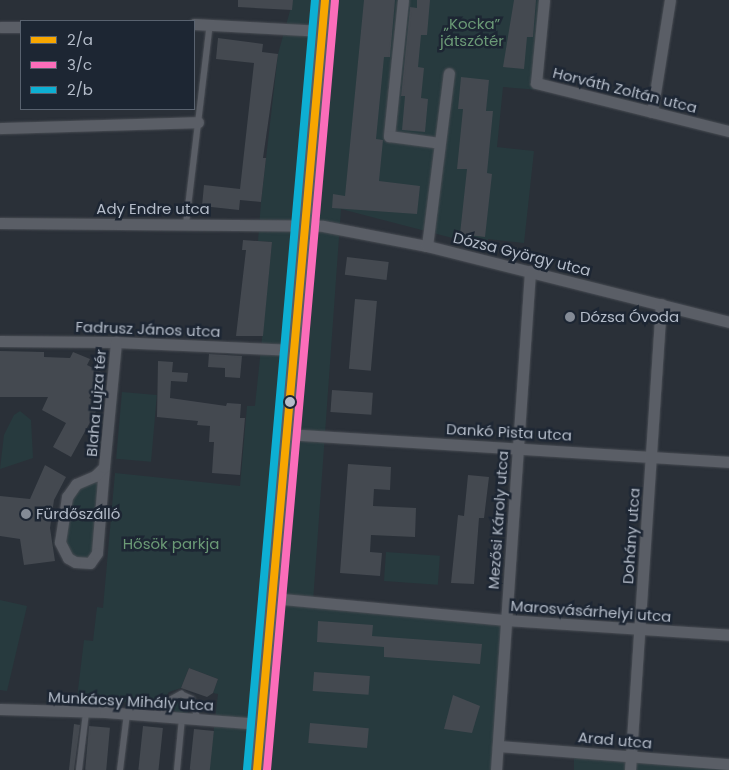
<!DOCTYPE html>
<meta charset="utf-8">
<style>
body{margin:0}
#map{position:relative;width:729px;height:770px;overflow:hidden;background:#2a3038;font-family:Poppins,sans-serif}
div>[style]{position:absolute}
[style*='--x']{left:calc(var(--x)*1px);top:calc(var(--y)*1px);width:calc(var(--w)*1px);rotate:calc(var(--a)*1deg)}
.green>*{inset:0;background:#273a3e;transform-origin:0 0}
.round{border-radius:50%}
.building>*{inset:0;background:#444950;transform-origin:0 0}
.roads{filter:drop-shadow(0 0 1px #484c53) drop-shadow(0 0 1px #484c53)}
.lane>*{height:5.5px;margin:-2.75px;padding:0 2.75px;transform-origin:2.75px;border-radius:2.75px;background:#5a5e66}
.street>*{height:11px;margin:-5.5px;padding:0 5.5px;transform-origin:5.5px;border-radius:5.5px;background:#5a5e66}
.secondary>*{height:16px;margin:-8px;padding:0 8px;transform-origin:8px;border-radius:8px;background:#595d64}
.bus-1>*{height:8px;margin:-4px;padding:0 4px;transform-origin:4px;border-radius:4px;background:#f7a600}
.bus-2>*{height:8px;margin:-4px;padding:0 4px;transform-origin:4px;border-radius:4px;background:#fb6dba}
.bus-3>*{height:8px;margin:-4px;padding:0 4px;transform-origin:4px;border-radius:4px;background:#0dafd3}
.dots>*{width:14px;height:14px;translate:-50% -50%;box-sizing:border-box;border:2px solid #1d2633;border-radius:50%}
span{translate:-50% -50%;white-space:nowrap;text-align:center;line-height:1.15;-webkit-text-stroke:5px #1d2633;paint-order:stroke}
.park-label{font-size:15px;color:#6b9a76}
.street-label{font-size:15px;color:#b4bcc9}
.poi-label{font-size:15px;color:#b4bcc9}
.left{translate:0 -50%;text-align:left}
.legend{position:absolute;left:20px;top:20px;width:175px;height:90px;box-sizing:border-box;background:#1d2633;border:1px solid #59626f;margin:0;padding:6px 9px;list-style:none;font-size:15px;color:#b4bcc9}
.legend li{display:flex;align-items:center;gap:10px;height:25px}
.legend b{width:25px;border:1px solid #59626f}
</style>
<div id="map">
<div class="green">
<i style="clip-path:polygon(293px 0,547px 0,540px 90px,503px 87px,497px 147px,534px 151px,524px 243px,488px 239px,487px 247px,341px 209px,313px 602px,506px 620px,496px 770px,209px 770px,218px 694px,213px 693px,218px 679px,189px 668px,181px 688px,169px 692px,160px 705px,77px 698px,84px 640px,93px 641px,97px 607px,103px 608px,115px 473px,240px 486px,247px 406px,255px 406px,272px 242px,258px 241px,261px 202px,278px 54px)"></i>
<i style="left:122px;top:392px;width:35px;height:67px;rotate:5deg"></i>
<i style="clip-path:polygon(20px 411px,31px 420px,33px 458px,0 469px,4px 435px,14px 415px)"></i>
<i style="clip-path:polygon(101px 472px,97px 552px,90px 563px,63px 552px,67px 497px)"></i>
<i style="left:386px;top:552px;width:54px;height:29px;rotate:4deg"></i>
<i style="clip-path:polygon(0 600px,27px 606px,7px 691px,0 690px)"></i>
<i class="round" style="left:173px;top:697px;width:18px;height:18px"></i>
<i style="clip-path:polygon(574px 752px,729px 765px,729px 770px,574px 770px)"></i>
</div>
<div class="building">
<i style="clip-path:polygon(238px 0,293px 0,292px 10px,238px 7px)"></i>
<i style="clip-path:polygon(364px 0,395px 0,390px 57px,384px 57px,376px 139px,383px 140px,379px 181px,420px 186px,417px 214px,332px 208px,333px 194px,345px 196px)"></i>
<i style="clip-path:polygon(417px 0,430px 0,427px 35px,421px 35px,418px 67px,424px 68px,421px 98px,428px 99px,425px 132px,402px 130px,405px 96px,401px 96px,410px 7px,417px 8px)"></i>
<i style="clip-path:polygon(514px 0,536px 0,533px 37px,527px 37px,524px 69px,503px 67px)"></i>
<i style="clip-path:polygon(218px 38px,263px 44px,262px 52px,278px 54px,263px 158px,266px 158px,261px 202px,240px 200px,239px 210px,202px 206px,204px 185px,240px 189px,254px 63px,216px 59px)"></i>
<i style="clip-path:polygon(461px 77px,489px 80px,486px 111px,493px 111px,487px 173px,492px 174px,485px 237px,460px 234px,467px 169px,457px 169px,463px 109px,458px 109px)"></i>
<i style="clip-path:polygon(243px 240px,272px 242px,263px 336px,236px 336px,246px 250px,242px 250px)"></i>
<i style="left:347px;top:257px;width:42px;height:18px;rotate:7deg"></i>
<i style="left:355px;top:299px;width:22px;height:70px;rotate:5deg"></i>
<i style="clip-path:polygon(0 351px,44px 352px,44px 357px,70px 358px,73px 352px,90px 359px,87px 365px,103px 373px,89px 398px,100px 404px,71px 457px,53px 447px,66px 423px,42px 410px,48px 397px,0 397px)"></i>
<i style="clip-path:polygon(209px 354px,242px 356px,240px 378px,225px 377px,225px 368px,208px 367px)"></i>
<i style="clip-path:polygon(158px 361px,173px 362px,172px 372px,188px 373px,187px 382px,171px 381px,170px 398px,226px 406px,227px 403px,241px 404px,240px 418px,245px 418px,240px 475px,212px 473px,214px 442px,209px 442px,210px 426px,197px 425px,198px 421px,157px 417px)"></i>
<i style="left:332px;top:390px;width:41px;height:22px;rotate:4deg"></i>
<i style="clip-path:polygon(348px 464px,391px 467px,390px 490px,374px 489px,373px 506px,416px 508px,415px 537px,371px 535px,370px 552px,382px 553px,380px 576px,340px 573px)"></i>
<i style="clip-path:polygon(45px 465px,66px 477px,54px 500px,50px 528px,55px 561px,24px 565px,20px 539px,0 536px,0 496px,30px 499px)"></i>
<i style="clip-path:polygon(468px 475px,489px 477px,484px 518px,479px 518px,474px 584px,451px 583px,458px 515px,464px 516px)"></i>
<i style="clip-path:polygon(318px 621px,373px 625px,372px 636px,482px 644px,480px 664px,384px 657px,384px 647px,317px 642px)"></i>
<i style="clip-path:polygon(189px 668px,218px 679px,213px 693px,207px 697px,181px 688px)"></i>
<i style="left:314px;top:672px;width:56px;height:19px;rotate:4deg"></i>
<i style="clip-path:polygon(453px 695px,480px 706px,472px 733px,444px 729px)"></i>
<i style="left:310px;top:723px;width:59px;height:20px;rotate:5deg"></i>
<i style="clip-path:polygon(74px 724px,80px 725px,74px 770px,69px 770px)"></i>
<i style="left:89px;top:726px;width:21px;height:44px;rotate:5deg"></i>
<i style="left:143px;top:726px;width:20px;height:44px;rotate:6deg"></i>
<i style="left:194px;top:729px;width:20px;height:41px;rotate:6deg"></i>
</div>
<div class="roads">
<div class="lane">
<i style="--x:186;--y:224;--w:201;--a:-83.2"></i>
<i style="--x:162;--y:716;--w:18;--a:-63"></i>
<i style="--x:170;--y:700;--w:13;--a:-29"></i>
<i style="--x:181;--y:694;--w:12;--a:24"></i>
<i style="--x:192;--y:699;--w:21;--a:73"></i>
<i style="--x:79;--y:770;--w:57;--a:-83"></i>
<i style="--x:120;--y:770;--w:56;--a:-82.9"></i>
<i style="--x:177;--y:770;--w:52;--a:-84.5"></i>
</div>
<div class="street">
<i style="--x:403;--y:0;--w:137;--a:95.9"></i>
<i style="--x:389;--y:136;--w:51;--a:7.8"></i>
<i style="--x:544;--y:0;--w:83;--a:95.5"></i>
<i style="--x:536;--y:83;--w:199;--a:14"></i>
<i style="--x:194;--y:24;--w:129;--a:3.1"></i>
<i style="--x:0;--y:27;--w:21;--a:0"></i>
<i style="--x:652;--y:112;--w:113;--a:-80.9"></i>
<i style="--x:0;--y:128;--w:198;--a:-1.7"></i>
<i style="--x:0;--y:223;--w:323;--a:0.5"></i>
<i style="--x:323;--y:226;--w:106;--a:10.9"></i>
<i style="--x:427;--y:246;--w:311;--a:14.1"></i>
<i style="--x:427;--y:246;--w:174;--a:-82.8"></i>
<i style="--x:0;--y:341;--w:116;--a:0.5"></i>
<i style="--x:116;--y:342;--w:178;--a:2.6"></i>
<i style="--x:287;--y:434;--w:443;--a:3.6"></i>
<i style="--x:104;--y:467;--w:86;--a:94.7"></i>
<i style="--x:97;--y:553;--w:12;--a:125"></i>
<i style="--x:90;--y:563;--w:15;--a:-176"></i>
<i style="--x:75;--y:562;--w:8;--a:-150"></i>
<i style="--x:68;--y:558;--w:18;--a:-117"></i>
<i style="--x:60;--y:542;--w:46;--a:-81.2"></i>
<i style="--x:67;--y:497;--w:16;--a:-55"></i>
<i style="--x:76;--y:484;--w:21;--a:-23"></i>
<i style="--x:95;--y:476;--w:13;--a:-45"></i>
<i style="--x:104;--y:467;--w:126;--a:-84.5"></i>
<i style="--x:272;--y:598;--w:235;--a:5.4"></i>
<i style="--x:506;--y:620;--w:224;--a:3.8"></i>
<i style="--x:0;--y:709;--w:105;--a:1.6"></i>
<i style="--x:105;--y:712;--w:156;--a:4.4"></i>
<i style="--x:498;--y:746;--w:232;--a:4.5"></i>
<i style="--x:496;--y:770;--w:500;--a:-86.1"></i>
<i style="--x:630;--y:770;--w:467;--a:-86.2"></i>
</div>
<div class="secondary">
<i style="--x:257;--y:770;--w:773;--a:-84.95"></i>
</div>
</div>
<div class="bus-1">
<i style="--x:257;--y:770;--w:773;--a:-84.95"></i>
</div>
<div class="bus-2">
<i style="--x:267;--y:770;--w:772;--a:-84.95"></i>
</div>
<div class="bus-3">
<i style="--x:247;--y:769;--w:772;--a:-84.95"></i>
</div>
<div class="dots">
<i style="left:570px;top:317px;background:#848b96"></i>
<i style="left:290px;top:402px;background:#b4bcc9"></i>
<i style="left:26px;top:514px;background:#848b96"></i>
</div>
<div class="park-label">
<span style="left:472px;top:32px">„Kocka”<br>játszótér</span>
<span style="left:171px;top:544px">Hősök parkja</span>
</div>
<div class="street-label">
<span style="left:625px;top:90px;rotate:14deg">Horváth Zoltán utca</span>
<span style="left:153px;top:209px">Ady Endre utca</span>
<span style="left:522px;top:254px;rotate:14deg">Dózsa György utca</span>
<span style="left:148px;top:329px;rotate:2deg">Fadrusz János utca</span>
<span style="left:96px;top:403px;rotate:-85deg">Blaha Lujza tér</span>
<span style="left:509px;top:432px;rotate:3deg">Dankó Pista utca</span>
<span style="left:498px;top:520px;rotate:-86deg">Mezősi Károly utca</span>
<span style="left:631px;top:536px;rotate:-86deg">Dohány utca</span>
<span style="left:591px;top:611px;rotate:4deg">Marosvásárhelyi utca</span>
<span style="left:131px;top:701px;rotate:3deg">Munkácsy Mihály utca</span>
<span style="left:615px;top:740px;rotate:5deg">Arad utca</span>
</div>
<div class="poi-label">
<span class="left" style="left:580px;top:317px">Dózsa Óvoda</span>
<span class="left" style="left:36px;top:514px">Fürdőszálló</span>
</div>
<ul class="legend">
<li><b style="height:6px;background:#f7a600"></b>2/a</li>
<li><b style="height:6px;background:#fb6dba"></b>3/c</li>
<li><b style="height:6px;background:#0dafd3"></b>2/b</li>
</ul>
</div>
